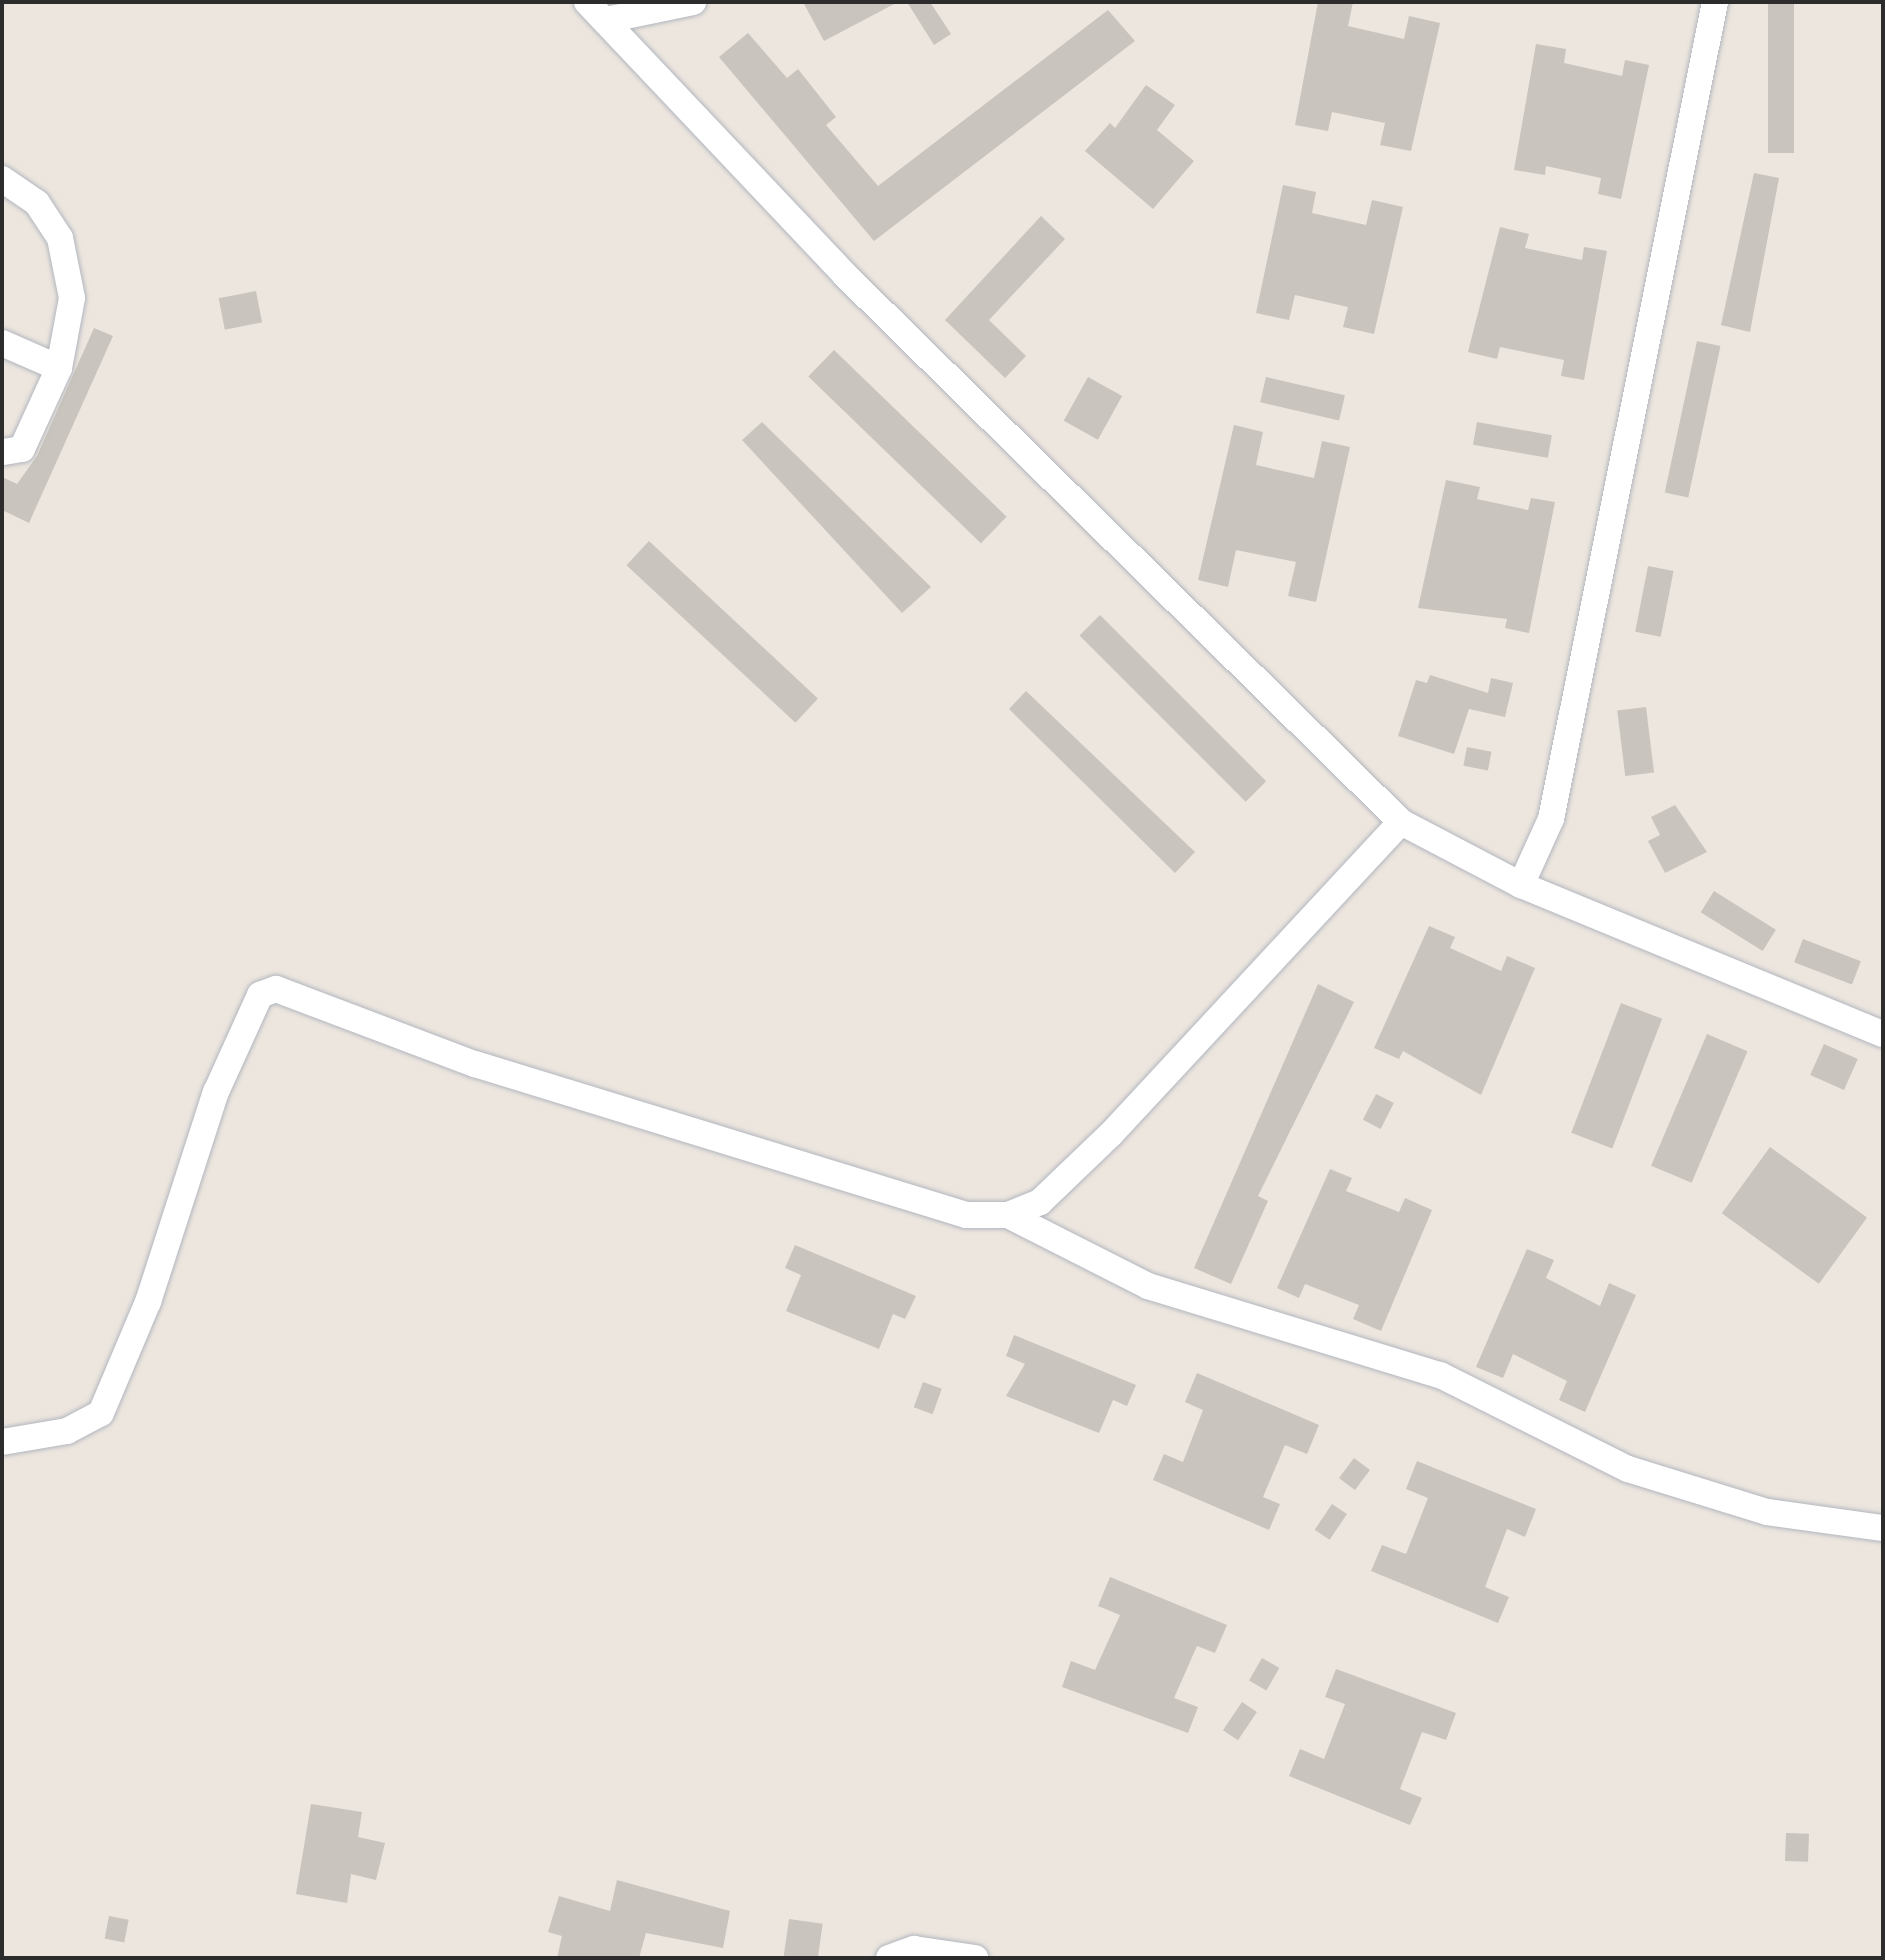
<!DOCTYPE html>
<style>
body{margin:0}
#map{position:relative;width:1885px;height:1960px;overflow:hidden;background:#ede6df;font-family:Arial,sans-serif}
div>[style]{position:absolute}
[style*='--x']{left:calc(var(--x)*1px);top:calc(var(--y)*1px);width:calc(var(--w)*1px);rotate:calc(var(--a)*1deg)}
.building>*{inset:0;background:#c9c4bd;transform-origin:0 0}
.roads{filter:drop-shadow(0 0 2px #b2b6bf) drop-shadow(0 0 2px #b2b6bf)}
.minor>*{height:26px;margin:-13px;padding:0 13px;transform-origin:13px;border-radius:13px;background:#fff}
span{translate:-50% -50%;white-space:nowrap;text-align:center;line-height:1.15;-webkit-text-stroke:6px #fff;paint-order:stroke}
.frame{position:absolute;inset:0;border:4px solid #2c2c2c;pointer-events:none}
</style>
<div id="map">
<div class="building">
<i style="clip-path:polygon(803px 2px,898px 2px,824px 41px)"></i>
<i style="clip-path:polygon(907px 2px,930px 2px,951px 34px,934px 45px)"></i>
<i style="clip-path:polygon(1318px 2px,1353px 2px,1348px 26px,1404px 39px,1409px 16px,1440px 23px,1411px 151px,1380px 145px,1385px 123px,1332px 112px,1328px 131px,1295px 125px)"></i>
<i style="left:1768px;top:2px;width:26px;height:151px"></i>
<i style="clip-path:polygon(1108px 10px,1135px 41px,874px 241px,719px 57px,748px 33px,787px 78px,798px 69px,836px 117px,826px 125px,878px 186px)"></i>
<i style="clip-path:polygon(1536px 44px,1566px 49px,1564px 63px,1622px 76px,1625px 60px,1649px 65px,1621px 199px,1598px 194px,1601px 178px,1546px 166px,1545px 175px,1514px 170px)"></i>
<i style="clip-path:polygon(1146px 85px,1175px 105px,1157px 130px,1194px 161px,1153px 209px,1085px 151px,1110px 123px,1115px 128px)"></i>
<i style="clip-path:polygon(1754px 173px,1779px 178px,1750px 332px,1721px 325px)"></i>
<i style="clip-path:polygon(1283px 185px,1316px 192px,1312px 213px,1366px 225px,1372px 200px,1403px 207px,1374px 334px,1343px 327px,1348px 307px,1295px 295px,1289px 320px,1256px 313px)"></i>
<i style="clip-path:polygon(1041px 216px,1065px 239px,989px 320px,1026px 356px,1005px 378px,945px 320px)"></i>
<i style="clip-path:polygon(1500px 227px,1529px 234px,1525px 248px,1582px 260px,1584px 247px,1607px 251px,1584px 380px,1561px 376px,1564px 360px,1500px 347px,1497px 359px,1468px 352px)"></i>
<i style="left:256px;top:291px;width:32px;height:38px;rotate:79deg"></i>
<i style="clip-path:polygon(94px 328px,113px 336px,29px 523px,2px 510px,2px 477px,17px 484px,37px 456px)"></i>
<i style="left:1697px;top:341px;width:24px;height:155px;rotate:12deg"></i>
<i style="left:834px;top:350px;width:240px;height:37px;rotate:44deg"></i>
<i style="left:1088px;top:377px;width:39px;height:50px;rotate:29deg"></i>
<i style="left:1266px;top:377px;width:81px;height:26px;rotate:13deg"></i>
<i style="clip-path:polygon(762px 422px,931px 587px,902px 613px,742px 440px)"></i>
<i style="left:1477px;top:422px;width:76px;height:23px;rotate:10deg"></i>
<i style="clip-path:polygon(1234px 425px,1263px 432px,1256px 465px,1314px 478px,1322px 441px,1350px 447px,1316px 602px,1288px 596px,1296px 562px,1236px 550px,1228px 587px,1198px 580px)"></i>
<i style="clip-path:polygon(1446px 480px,1480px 487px,1477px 499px,1528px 510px,1531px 498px,1555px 502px,1529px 633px,1505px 628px,1507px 619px,1418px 608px)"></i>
<i style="left:649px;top:541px;width:231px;height:33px;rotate:43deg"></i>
<i style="left:1648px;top:566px;width:26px;height:67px;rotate:11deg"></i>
<i style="left:1100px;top:615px;width:235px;height:29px;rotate:45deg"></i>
<i style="clip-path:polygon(1430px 675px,1488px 693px,1491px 678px,1513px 683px,1505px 717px,1469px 709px,1454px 754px,1398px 736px,1416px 680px,1427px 683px)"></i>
<i style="clip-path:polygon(1026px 691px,1195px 852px,1175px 873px,1009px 709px)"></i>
<i style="left:1646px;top:707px;width:66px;height:29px;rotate:83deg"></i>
<i style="left:1467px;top:747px;width:25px;height:19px;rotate:11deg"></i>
<i style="clip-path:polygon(1675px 805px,1707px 852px,1665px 873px,1648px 841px,1660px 835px,1651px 817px)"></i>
<i style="left:1714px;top:891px;width:73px;height:25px;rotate:32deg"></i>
<i style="clip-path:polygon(1429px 926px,1455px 937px,1450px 948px,1501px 971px,1507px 956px,1535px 968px,1481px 1095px,1403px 1051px,1399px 1059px,1374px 1048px)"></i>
<i style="left:1803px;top:939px;width:62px;height:25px;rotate:21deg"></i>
<i style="clip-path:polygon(1318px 984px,1354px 1002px,1258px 1196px,1268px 1201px,1231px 1284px,1194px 1268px)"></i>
<i style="left:1621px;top:1003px;width:44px;height:139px;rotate:21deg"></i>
<i style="left:1707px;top:1034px;width:44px;height:143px;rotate:23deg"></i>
<i style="left:1824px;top:1044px;width:37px;height:34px;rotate:24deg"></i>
<i style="left:1376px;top:1094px;width:20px;height:29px;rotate:27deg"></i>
<i style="left:1770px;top:1147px;width:120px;height:82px;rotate:36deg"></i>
<i style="clip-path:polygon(1330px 1169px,1352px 1178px,1346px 1191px,1399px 1212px,1405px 1198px,1432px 1210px,1381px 1331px,1353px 1319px,1359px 1305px,1305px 1284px,1299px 1298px,1277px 1288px)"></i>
<i style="clip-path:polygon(795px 1245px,916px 1296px,905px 1319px,893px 1314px,879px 1349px,786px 1311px,801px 1275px,785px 1268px)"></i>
<i style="clip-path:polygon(1527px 1249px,1554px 1260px,1546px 1278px,1600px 1306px,1609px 1283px,1636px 1295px,1585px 1412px,1559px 1400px,1567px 1381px,1513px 1354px,1503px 1378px,1476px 1367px)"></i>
<i style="clip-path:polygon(1014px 1335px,1136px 1385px,1127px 1406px,1113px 1400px,1099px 1433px,1006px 1396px,1025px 1364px,1006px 1356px)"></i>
<i style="clip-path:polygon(1197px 1373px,1319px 1425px,1307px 1454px,1285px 1445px,1263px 1497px,1280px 1504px,1269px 1530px,1153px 1480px,1164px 1454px,1183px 1462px,1203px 1410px,1185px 1402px)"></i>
<i style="left:923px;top:1382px;width:20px;height:27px;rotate:20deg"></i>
<i style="left:1354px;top:1458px;width:20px;height:25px;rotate:37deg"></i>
<i style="clip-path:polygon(1417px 1461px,1536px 1509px,1525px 1537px,1507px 1529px,1485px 1587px,1509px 1597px,1498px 1623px,1371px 1571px,1382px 1545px,1406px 1554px,1428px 1498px,1406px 1489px)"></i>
<i style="left:1332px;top:1504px;width:18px;height:31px;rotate:34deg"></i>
<i style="clip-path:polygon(1110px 1577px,1227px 1625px,1215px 1653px,1197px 1646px,1174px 1698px,1198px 1707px,1188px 1733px,1062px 1687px,1071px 1661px,1095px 1670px,1120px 1615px,1098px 1606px)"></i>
<i style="left:1262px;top:1658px;width:20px;height:26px;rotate:30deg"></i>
<i style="clip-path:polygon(1336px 1669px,1456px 1713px,1446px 1740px,1422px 1732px,1400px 1789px,1422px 1798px,1410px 1825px,1289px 1776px,1300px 1749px,1324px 1759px,1345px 1704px,1325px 1697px)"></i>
<i style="left:1242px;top:1702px;width:18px;height:34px;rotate:34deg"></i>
<i style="clip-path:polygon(311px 1804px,362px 1812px,358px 1837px,385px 1843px,376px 1880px,351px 1874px,347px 1903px,296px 1894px)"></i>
<i style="left:1786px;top:1833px;width:23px;height:28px;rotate:2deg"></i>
<i style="clip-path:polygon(617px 1880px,730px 1911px,723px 1948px,646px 1933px,639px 1958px,557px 1958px,562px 1936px,548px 1932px,559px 1896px,610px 1911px)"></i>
<i style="left:109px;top:1916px;width:20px;height:23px;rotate:11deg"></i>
<i style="left:789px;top:1919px;width:34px;height:39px;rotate:8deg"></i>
</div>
<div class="roads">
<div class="minor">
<i style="--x:587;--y:2;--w:376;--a:46.6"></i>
<i style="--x:845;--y:275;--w:780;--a:44.53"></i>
<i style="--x:1401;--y:822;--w:136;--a:27.7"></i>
<i style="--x:1521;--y:885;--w:391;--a:22.4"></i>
<i style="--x:611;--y:19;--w:84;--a:-11.7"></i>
<i style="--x:2;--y:179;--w:42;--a:34.4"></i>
<i style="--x:37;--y:203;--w:42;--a:56.7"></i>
<i style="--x:60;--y:238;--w:61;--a:78.7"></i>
<i style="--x:72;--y:298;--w:71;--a:100.5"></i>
<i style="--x:59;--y:368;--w:89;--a:114.6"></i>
<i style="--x:22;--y:449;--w:20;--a:171"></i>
<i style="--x:2;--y:343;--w:62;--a:23.7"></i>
<i style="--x:1521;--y:885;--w:72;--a:-65.6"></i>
<i style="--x:1551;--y:819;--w:833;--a:-78.65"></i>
<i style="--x:1008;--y:1215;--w:157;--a:26.9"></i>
<i style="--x:1148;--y:1286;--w:305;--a:17"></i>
<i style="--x:1440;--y:1375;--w:210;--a:26.6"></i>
<i style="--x:1628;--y:1469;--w:145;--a:17.2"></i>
<i style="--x:1767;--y:1512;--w:117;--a:7.9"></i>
<i style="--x:2;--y:1442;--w:66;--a:-9.6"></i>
<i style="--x:67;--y:1431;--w:38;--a:-28"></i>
<i style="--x:101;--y:1413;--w:121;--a:-67.1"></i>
<i style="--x:148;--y:1302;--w:221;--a:-72.1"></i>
<i style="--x:216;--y:1092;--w:107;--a:-65.6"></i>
<i style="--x:260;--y:995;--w:17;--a:-21"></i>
<i style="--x:276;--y:989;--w:213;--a:20.7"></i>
<i style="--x:475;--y:1064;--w:514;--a:17.09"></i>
<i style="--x:966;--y:1215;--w:42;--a:0"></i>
<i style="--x:1008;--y:1215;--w:35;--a:-22"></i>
<i style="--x:1040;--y:1202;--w:98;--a:-43.8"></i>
<i style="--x:1111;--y:1134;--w:426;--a:-47.1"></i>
<i style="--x:889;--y:1958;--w:27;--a:-20"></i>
<i style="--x:914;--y:1949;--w:62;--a:8.4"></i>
</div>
</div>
<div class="frame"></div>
</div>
